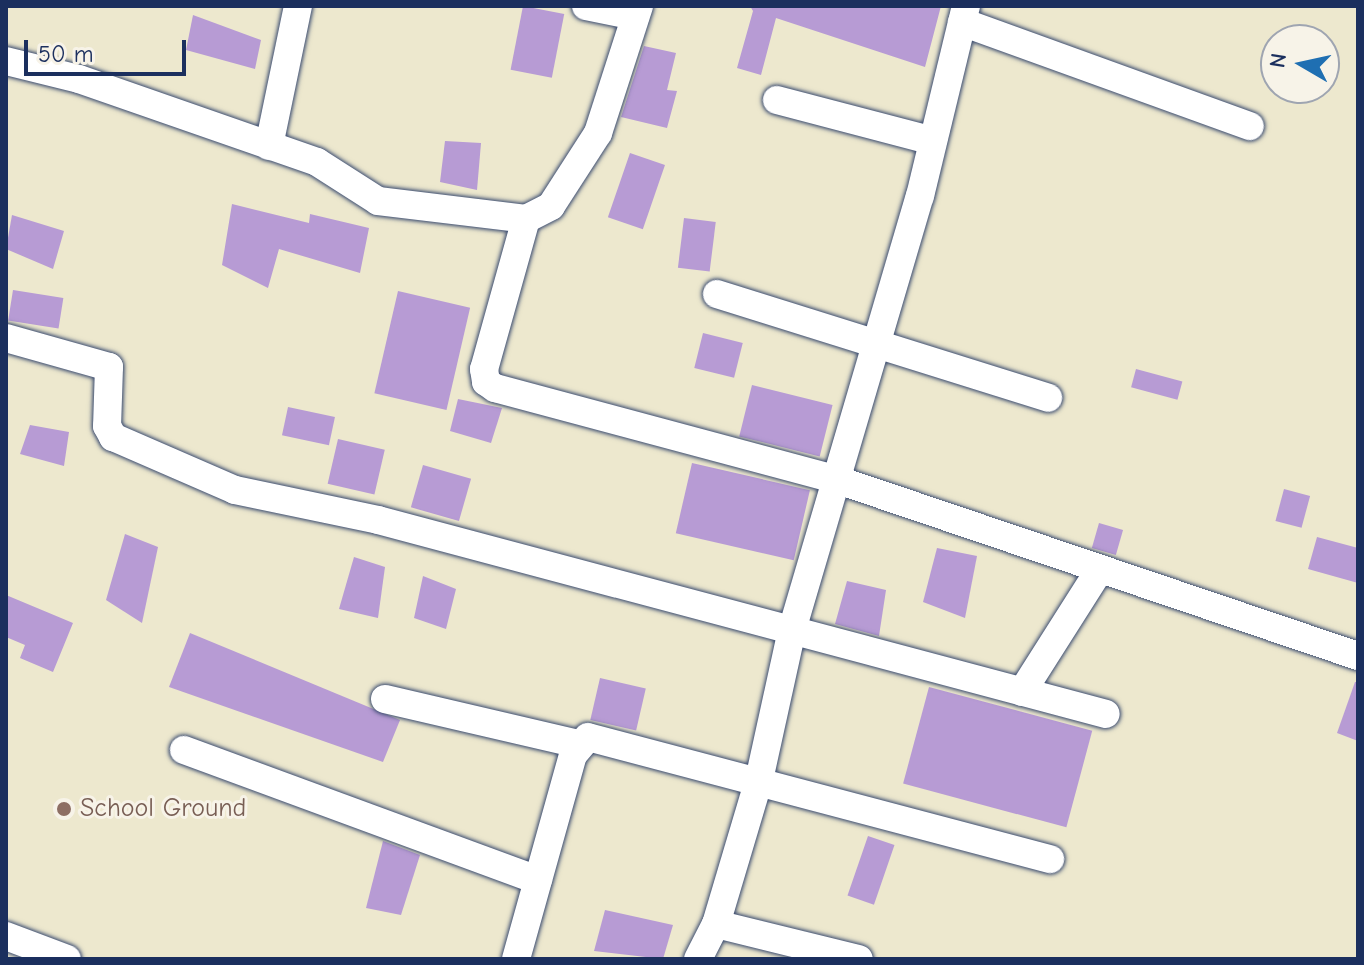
<!DOCTYPE html>
<style>
body{margin:0}
#map{position:relative;width:1364px;height:965px;overflow:hidden;background:#ede8ce;font-family:"Comic Neue",sans-serif}
div>[style]{position:absolute}
[style*='--x']{left:calc(var(--x)*1px);top:calc(var(--y)*1px);width:calc(var(--w)*1px);rotate:calc(var(--a)*1deg)}
.building>*{inset:0;background:#b79bd4;transform-origin:0 0}
.roads{filter:drop-shadow(0 0 2px #3a4b6f) drop-shadow(0 0 2px #3a4b6f)}
.minor>*{height:28px;margin:-14px;padding:0 14px;transform-origin:14px;border-radius:14px;background:#fff}
.dots>*{width:22px;height:22px;translate:-50% -50%;box-sizing:border-box;border:4px solid #f7f3e8;border-radius:50%}
span{translate:-50% -50%;white-space:nowrap;text-align:center;line-height:1.15;-webkit-text-stroke:6px #f7f3e8;paint-order:stroke}
.education-label{font-size:26px;color:#785e54}
.left{translate:0 -50%;text-align:left}
.frame{position:absolute;inset:0;border:8px solid #1b2f5e;pointer-events:none}
.north{position:absolute;left:1260px;top:24px;width:80px;height:80px;box-sizing:border-box;background:#f7f3e8;border:2px solid #9fa5b1;border-radius:50%;rotate:279deg;font-size:22px;font-weight:700;line-height:32px;text-align:center;color:#1b2f5e}
.north::after{content:'';display:block;margin:auto;width:28px;height:36px;background:#1f6fb2;clip-path:polygon(50% 0,100% 100%,50% 72%,0 100%)}
.scale{position:absolute;left:24px;top:40px;width:162px;height:36px;box-sizing:border-box;border:4px solid #1b2f5e;border-top:0;padding-left:10px;font-size:24px;line-height:28px;white-space:nowrap;color:#1b2f5e;-webkit-text-stroke:6px #f7f3e8;paint-order:stroke}
</style>
<div id="map">
<div class="building">
<i style="left:523px;top:6px;width:42px;height:65px;rotate:11deg"></i>
<i style="clip-path:polygon(750px 6px,941px 6px,925px 67px,776px 18px,761px 75px,737px 68px,753px 11px)"></i>
<i style="clip-path:polygon(193px 15px,261px 40px,255px 69px,186px 50px)"></i>
<i style="clip-path:polygon(644px 46px,676px 53px,667px 90px,677px 91px,667px 128px,621px 117px)"></i>
<i style="clip-path:polygon(445px 141px,481px 143px,477px 190px,440px 182px)"></i>
<i style="left:630px;top:153px;width:37px;height:68px;rotate:19deg"></i>
<i style="clip-path:polygon(232px 204px,309px 223px,310px 214px,369px 228px,360px 273px,279px 249px,268px 288px,222px 265px)"></i>
<i style="clip-path:polygon(12px 215px,64px 231px,53px 269px,6px 249px)"></i>
<i style="left:684px;top:218px;width:32px;height:50px;rotate:7deg"></i>
<i style="left:13px;top:290px;width:51px;height:31px;rotate:9deg"></i>
<i style="left:398px;top:291px;width:74px;height:105px;rotate:13deg"></i>
<i style="left:703px;top:333px;width:41px;height:36px;rotate:14deg"></i>
<i style="left:1136px;top:369px;width:48px;height:19px;rotate:15deg"></i>
<i style="left:752px;top:385px;width:83px;height:53px;rotate:14deg"></i>
<i style="clip-path:polygon(458px 399px,502px 408px,491px 443px,450px 431px)"></i>
<i style="left:288px;top:407px;width:48px;height:29px;rotate:12deg"></i>
<i style="clip-path:polygon(30px 425px,69px 432px,64px 466px,20px 454px)"></i>
<i style="left:338px;top:439px;width:48px;height:46px;rotate:13deg"></i>
<i style="left:692px;top:463px;width:121px;height:72px;rotate:13deg"></i>
<i style="left:423px;top:465px;width:50px;height:44px;rotate:16deg"></i>
<i style="left:1284px;top:489px;width:27px;height:33px;rotate:15deg"></i>
<i style="left:1099px;top:523px;width:25px;height:26px;rotate:16deg"></i>
<i style="clip-path:polygon(125px 534px,158px 547px,142px 623px,106px 600px)"></i>
<i style="clip-path:polygon(1317px 537px,1358px 548px,1358px 583px,1308px 569px)"></i>
<i style="clip-path:polygon(937px 548px,977px 556px,965px 618px,923px 602px)"></i>
<i style="clip-path:polygon(354px 557px,385px 567px,378px 618px,339px 609px)"></i>
<i style="clip-path:polygon(423px 576px,456px 589px,446px 629px,414px 618px)"></i>
<i style="clip-path:polygon(847px 581px,886px 590px,879px 636px,835px 624px)"></i>
<i style="clip-path:polygon(6px 595px,73px 623px,53px 672px,20px 658px,25px 645px,6px 637px)"></i>
<i style="clip-path:polygon(190px 633px,400px 720px,383px 762px,169px 687px)"></i>
<i style="left:600px;top:678px;width:47px;height:43px;rotate:13deg"></i>
<i style="clip-path:polygon(1355px 682px,1358px 682px,1358px 741px,1337px 733px)"></i>
<i style="left:929px;top:687px;width:169px;height:100px;rotate:15deg"></i>
<i style="left:868px;top:836px;width:28px;height:63px;rotate:19deg"></i>
<i style="clip-path:polygon(383px 841px,420px 855px,401px 915px,366px 908px)"></i>
<i style="clip-path:polygon(605px 910px,673px 925px,663px 959px,594px 951px)"></i>
</div>
<div class="roads">
<div class="minor">
<i style="--x:586;--y:6;--w:50;--a:11.5"></i>
<i style="--x:962;--y:22;--w:306;--a:19.9"></i>
<i style="--x:6;--y:61;--w:75;--a:13.9"></i>
<i style="--x:79;--y:79;--w:252;--a:19.2"></i>
<i style="--x:317;--y:162;--w:72;--a:32.6"></i>
<i style="--x:378;--y:201;--w:149;--a:6.9"></i>
<i style="--x:526;--y:219;--w:28;--a:-27"></i>
<i style="--x:551;--y:206;--w:87;--a:-57.2"></i>
<i style="--x:598;--y:133;--w:133;--a:-72.1"></i>
<i style="--x:777;--y:100;--w:161;--a:14.7"></i>
<i style="--x:269;--y:146;--w:143;--a:-78.3"></i>
<i style="--x:526;--y:219;--w:156;--a:105.6"></i>
<i style="--x:484;--y:369;--w:13;--a:81"></i>
<i style="--x:486;--y:382;--w:11;--a:34"></i>
<i style="--x:495;--y:388;--w:352;--a:15"></i>
<i style="--x:835;--y:479;--w:552;--a:18.7"></i>
<i style="--x:717;--y:294;--w:347;--a:17.4"></i>
<i style="--x:6;--y:338;--w:107;--a:15.7"></i>
<i style="--x:109;--y:367;--w:59;--a:91.9"></i>
<i style="--x:107;--y:426;--w:13;--a:61"></i>
<i style="--x:113;--y:437;--w:133;--a:23.5"></i>
<i style="--x:235;--y:490;--w:146;--a:11.8"></i>
<i style="--x:378;--y:520;--w:753;--a:14.92"></i>
<i style="--x:1022;--y:692;--w:146;--a:-57.6"></i>
<i style="--x:385;--y:699;--w:198;--a:13.1"></i>
<i style="--x:184;--y:750;--w:377;--a:20.2"></i>
<i style="--x:716;--y:924;--w:147;--a:13.8"></i>
<i style="--x:6;--y:936;--w:65;--a:20.7"></i>
<i style="--x:516;--y:959;--w:212;--a:-74.4"></i>
<i style="--x:573;--y:755;--w:23;--a:-50"></i>
<i style="--x:588;--y:737;--w:478;--a:14.8"></i>
<i style="--x:698;--y:959;--w:39;--a:-63"></i>
<i style="--x:716;--y:924;--w:150;--a:-73.4"></i>
<i style="--x:759;--y:780;--w:154;--a:-77.6"></i>
<i style="--x:792;--y:630;--w:452;--a:-73.6"></i>
<i style="--x:920;--y:196;--w:195;--a:-76.4"></i>
</div>
</div>
<div class="dots">
<i style="left:64px;top:809px;background:#8d6e63"></i>
</div>
<div class="education-label">
<span class="left" style="left:80px;top:809px">School Ground</span>
</div>
<div class="frame"></div>
<div class="north">N</div>
<div class="scale">50 m</div>
</div>
